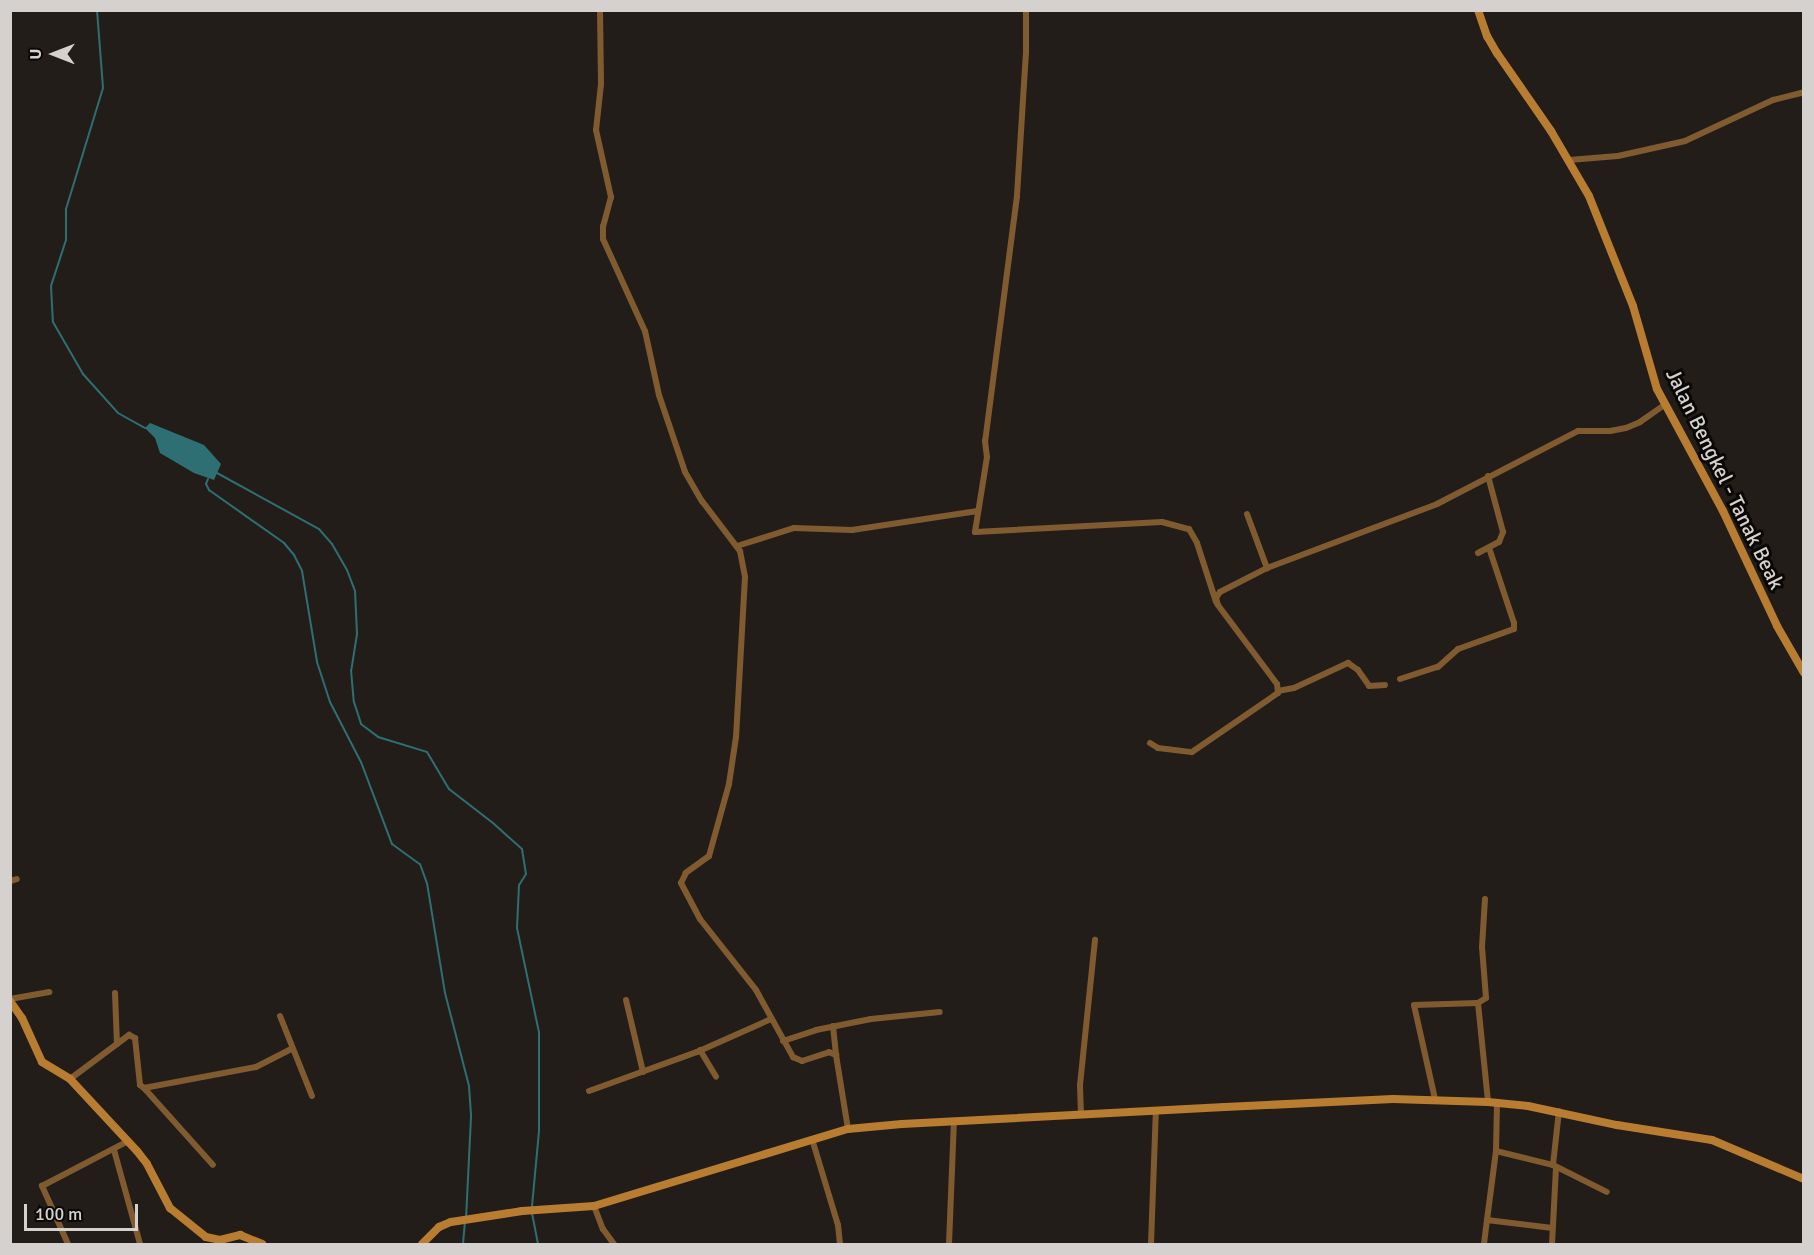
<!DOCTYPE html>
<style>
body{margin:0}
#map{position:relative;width:1814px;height:1255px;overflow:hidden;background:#231d19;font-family:Signika,sans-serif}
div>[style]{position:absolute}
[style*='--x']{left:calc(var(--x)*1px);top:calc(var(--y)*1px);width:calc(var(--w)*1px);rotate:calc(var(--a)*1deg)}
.water>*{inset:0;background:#2e6f73}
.stream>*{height:2px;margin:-1px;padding:0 1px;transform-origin:1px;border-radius:1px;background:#2e6f73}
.street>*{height:6px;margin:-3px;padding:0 3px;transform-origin:3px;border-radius:3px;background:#805b30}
.secondary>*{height:8px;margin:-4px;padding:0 4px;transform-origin:4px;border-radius:4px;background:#b97d32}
span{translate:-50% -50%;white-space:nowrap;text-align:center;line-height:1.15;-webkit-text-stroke:6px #0a0806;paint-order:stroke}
.street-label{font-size:21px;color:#d5d1ce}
.frame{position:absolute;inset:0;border:12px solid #d5d1ce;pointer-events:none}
.north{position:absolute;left:24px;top:24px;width:60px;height:60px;-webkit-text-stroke:4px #0a0806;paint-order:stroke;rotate:270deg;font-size:16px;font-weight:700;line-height:24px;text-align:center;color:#d5d1ce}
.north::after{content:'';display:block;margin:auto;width:21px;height:27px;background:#d5d1ce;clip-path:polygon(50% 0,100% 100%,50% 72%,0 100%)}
.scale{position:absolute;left:24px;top:1204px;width:114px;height:27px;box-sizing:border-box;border:3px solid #d5d1ce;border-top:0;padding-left:8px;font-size:18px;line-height:21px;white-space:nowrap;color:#d5d1ce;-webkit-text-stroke:4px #0a0806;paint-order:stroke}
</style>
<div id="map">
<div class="water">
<i style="clip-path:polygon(150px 423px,204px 445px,221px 464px,214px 480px,194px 473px,160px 453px,155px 438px,145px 428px)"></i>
</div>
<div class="stream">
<i style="--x:97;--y:10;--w:78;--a:85.6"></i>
<i style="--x:103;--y:88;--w:127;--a:107"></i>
<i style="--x:66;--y:209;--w:31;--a:90"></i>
<i style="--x:66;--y:240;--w:48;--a:108.1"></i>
<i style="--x:51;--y:286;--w:36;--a:87"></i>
<i style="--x:53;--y:322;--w:60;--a:60"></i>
<i style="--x:83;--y:374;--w:52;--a:48.1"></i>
<i style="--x:118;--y:413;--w:31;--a:29"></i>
<i style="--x:217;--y:473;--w:116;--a:28.8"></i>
<i style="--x:319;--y:529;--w:20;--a:49"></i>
<i style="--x:332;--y:544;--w:30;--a:60"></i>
<i style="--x:347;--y:570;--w:22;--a:69"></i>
<i style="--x:355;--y:591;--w:43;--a:87.3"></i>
<i style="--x:357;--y:634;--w:36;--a:99"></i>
<i style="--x:351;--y:670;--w:32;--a:85"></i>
<i style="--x:354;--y:702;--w:23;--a:72"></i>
<i style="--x:361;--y:724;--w:21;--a:37"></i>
<i style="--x:378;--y:737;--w:51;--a:17"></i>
<i style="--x:427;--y:752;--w:43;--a:59.3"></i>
<i style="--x:449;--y:789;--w:56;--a:37.7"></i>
<i style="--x:493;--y:823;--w:39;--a:42"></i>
<i style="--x:522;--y:849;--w:25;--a:81"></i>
<i style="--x:526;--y:874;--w:13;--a:122"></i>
<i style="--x:519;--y:885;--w:43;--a:92.7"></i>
<i style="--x:517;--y:928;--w:106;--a:78.1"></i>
<i style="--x:539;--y:1032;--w:99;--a:90"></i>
<i style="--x:539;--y:1131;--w:76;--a:95.3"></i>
<i style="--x:208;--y:479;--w:5;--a:112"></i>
<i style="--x:206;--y:484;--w:7;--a:63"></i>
<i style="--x:209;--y:490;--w:92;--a:35.2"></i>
<i style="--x:284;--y:543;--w:16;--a:50"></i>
<i style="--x:294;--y:555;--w:18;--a:63"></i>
<i style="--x:302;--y:571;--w:92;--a:80.6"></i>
<i style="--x:317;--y:662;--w:42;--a:72"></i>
<i style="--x:330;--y:702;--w:68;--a:62.7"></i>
<i style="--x:361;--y:762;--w:88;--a:69.3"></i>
<i style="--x:392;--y:844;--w:34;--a:36"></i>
<i style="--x:420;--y:864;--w:20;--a:70"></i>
<i style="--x:427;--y:883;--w:111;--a:80.7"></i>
<i style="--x:445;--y:993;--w:96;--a:75.5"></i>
<i style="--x:469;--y:1086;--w:31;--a:86"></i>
<i style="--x:471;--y:1117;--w:101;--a:92.8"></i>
<i style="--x:532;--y:1213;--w:32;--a:79"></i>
<i style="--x:463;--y:1244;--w:21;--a:-85"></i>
</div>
<div class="street">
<i style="--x:600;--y:10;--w:74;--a:89.2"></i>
<i style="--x:601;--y:84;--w:46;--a:96.2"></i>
<i style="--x:596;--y:130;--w:69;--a:77.4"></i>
<i style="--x:611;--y:197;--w:30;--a:105"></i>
<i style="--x:603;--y:226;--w:13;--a:90"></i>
<i style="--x:603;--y:239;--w:101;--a:65.5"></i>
<i style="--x:645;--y:331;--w:66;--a:77.7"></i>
<i style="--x:659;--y:395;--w:81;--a:71.3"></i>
<i style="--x:685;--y:472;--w:34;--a:60"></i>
<i style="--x:702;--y:501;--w:63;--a:52.8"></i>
<i style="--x:740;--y:551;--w:26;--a:79"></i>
<i style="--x:745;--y:577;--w:160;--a:93.2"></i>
<i style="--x:736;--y:737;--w:48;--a:98.5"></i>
<i style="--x:729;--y:784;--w:75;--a:105.5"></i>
<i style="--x:709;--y:856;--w:29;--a:144"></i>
<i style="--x:686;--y:873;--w:11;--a:117"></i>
<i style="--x:681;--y:883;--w:41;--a:62.2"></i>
<i style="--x:700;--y:919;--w:90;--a:51.7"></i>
<i style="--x:756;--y:990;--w:77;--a:61.1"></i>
<i style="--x:793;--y:1057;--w:10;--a:24"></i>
<i style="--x:802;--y:1061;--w:28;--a:-18"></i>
<i style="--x:829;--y:1052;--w:8;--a:23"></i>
<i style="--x:836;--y:1055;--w:75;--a:80.8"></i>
<i style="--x:1026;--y:10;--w:42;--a:90"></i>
<i style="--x:1026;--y:52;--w:144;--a:93.6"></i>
<i style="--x:1017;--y:196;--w:247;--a:97.4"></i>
<i style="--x:985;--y:441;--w:16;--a:83"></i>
<i style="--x:987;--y:457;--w:76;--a:99.1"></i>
<i style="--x:975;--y:532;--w:187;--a:-3.1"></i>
<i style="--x:1162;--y:522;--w:28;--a:15"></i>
<i style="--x:1189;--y:529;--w:16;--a:60"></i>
<i style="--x:1197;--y:543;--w:62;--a:72.1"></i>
<i style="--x:1569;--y:160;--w:49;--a:-4.7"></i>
<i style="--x:1618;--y:156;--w:69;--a:-12.6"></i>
<i style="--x:1685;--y:141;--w:97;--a:-25"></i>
<i style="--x:1773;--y:100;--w:32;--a:-14"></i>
<i style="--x:1247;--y:514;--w:58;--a:69.7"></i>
<i style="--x:737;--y:546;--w:60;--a:-17.5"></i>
<i style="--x:794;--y:528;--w:58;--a:2"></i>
<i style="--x:852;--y:530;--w:127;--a:-8.6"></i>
<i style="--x:1478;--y:553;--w:24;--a:-28"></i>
<i style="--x:1499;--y:542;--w:11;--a:-68"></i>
<i style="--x:1503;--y:532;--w:58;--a:-105"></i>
<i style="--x:1400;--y:679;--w:40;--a:-18"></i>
<i style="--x:1438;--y:667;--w:27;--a:-42"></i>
<i style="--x:1458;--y:649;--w:59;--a:-19.7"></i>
<i style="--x:1514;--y:629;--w:6;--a:-90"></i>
<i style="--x:1514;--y:623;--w:79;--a:-108.4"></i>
<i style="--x:1278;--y:691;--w:16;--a:-11"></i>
<i style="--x:1294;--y:688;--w:60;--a:-24.8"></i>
<i style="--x:1348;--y:663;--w:12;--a:35"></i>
<i style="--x:1358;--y:670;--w:19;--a:55"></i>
<i style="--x:1369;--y:686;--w:16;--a:-4"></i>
<i style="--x:1150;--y:743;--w:9;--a:32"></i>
<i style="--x:1158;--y:748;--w:34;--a:7"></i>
<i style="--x:1192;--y:752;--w:104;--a:-34.5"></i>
<i style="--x:1278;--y:693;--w:9;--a:-96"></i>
<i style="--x:1277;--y:684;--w:99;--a:-126.8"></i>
<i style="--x:1218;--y:605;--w:7;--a:-106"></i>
<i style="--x:1216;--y:598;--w:7;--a:-56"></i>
<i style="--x:1220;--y:592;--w:53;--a:-27.1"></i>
<i style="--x:1267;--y:568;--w:182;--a:-20.6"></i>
<i style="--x:1437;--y:504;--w:159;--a:-27.4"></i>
<i style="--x:1578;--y:431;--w:32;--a:0"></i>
<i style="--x:1610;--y:431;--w:16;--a:-11"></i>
<i style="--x:1626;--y:428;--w:15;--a:-23"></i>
<i style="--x:1640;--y:422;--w:29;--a:-35"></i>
<i style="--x:10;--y:881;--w:7;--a:-16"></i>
<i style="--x:1485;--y:899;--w:48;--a:93.6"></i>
<i style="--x:1482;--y:947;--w:51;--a:85.5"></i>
<i style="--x:1486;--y:998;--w:9;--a:148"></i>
<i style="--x:1478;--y:1003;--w:100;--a:84.2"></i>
<i style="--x:115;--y:993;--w:51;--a:87.8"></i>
<i style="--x:10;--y:999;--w:40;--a:-10"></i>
<i style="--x:626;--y:1000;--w:74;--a:76.7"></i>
<i style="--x:280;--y:1016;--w:86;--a:68.2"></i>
<i style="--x:833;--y:1026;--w:29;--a:84"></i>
<i style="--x:783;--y:1041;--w:35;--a:-18"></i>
<i style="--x:816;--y:1030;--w:56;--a:-11.3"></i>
<i style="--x:871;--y:1019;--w:69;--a:-5.8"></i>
<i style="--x:700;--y:1050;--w:31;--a:59"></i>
<i style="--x:70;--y:1079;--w:74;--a:-36.7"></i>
<i style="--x:129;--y:1035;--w:7;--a:27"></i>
<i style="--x:135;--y:1038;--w:47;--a:83.9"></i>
<i style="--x:140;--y:1085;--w:5;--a:37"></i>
<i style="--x:144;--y:1088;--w:114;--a:-10.6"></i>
<i style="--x:256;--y:1067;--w:39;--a:-27"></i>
<i style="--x:144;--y:1088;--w:103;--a:48.1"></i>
<i style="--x:589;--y:1091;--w:115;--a:-19.9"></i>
<i style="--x:697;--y:1052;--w:81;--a:-24"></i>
<i style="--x:1435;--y:1099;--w:96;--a:-102.6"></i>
<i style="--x:1414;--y:1005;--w:64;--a:-1.8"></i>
<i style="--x:1081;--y:1115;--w:30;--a:-92"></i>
<i style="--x:1080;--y:1085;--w:146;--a:-84.1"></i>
<i style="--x:812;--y:1139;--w:90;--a:73.2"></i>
<i style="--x:838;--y:1225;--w:19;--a:84"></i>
<i style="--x:114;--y:1150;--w:98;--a:74.5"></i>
<i style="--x:1496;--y:1151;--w:59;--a:13.8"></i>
<i style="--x:1553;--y:1165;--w:60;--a:26.6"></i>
<i style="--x:1553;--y:1165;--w:54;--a:-83.7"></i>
<i style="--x:594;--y:1206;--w:25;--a:69"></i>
<i style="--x:603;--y:1229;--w:19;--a:54"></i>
<i style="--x:1487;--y:1220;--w:70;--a:-82.6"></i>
<i style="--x:1496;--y:1151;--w:49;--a:-88.8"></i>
<i style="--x:68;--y:1244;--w:64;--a:-114.1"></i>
<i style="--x:42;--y:1186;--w:97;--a:-27.6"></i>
<i style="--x:949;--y:1244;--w:123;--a:-87.7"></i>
<i style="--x:1151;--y:1244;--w:134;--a:-87.9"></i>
<i style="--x:1484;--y:1244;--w:24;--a:-83"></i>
<i style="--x:1487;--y:1220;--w:66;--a:6.9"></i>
<i style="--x:1552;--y:1244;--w:77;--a:-87"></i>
</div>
<div class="secondary">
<i style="--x:1478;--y:10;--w:28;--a:71"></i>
<i style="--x:1487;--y:36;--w:20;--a:60"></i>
<i style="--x:1497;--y:53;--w:95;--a:55.3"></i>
<i style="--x:1551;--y:131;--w:75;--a:59.7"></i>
<i style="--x:1589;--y:196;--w:118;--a:68.2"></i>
<i style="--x:1633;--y:306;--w:86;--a:73.9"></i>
<i style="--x:1657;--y:389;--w:139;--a:61.6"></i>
<i style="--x:1723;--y:511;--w:127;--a:64.8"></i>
<i style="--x:1777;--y:626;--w:54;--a:60.1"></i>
<i style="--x:10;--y:1001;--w:21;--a:55"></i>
<i style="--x:22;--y:1018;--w:48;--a:65.6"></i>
<i style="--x:42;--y:1062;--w:33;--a:31"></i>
<i style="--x:70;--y:1079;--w:98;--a:47.1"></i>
<i style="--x:137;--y:1151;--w:16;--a:52"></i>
<i style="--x:147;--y:1164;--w:50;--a:62.4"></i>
<i style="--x:170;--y:1208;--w:46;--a:38.9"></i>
<i style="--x:206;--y:1237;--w:14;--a:12"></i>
<i style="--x:220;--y:1240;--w:21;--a:-14"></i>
<i style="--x:240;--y:1235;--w:24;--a:22"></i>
<i style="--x:422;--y:1244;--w:24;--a:-45"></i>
<i style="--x:439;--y:1227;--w:13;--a:-23"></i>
<i style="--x:451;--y:1222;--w:72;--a:-8.8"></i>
<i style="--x:522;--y:1211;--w:72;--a:-4"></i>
<i style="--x:594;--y:1206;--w:265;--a:-16.9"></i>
<i style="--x:848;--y:1129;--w:54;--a:-5.3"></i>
<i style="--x:902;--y:1124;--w:323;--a:-3"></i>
<i style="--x:1225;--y:1107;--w:168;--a:-2.7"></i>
<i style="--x:1393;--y:1099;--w:95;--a:1.8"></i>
<i style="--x:1488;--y:1102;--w:40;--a:5.7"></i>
<i style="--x:1528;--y:1106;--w:91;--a:12.1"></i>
<i style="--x:1617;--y:1125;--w:96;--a:9"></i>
<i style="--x:1712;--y:1140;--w:100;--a:23"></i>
</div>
<div class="street-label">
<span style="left:1725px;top:479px;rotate:64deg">Jalan Bengkel - Tanak Beak</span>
</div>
<div class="frame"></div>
<div class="north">U</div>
<div class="scale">100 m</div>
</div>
